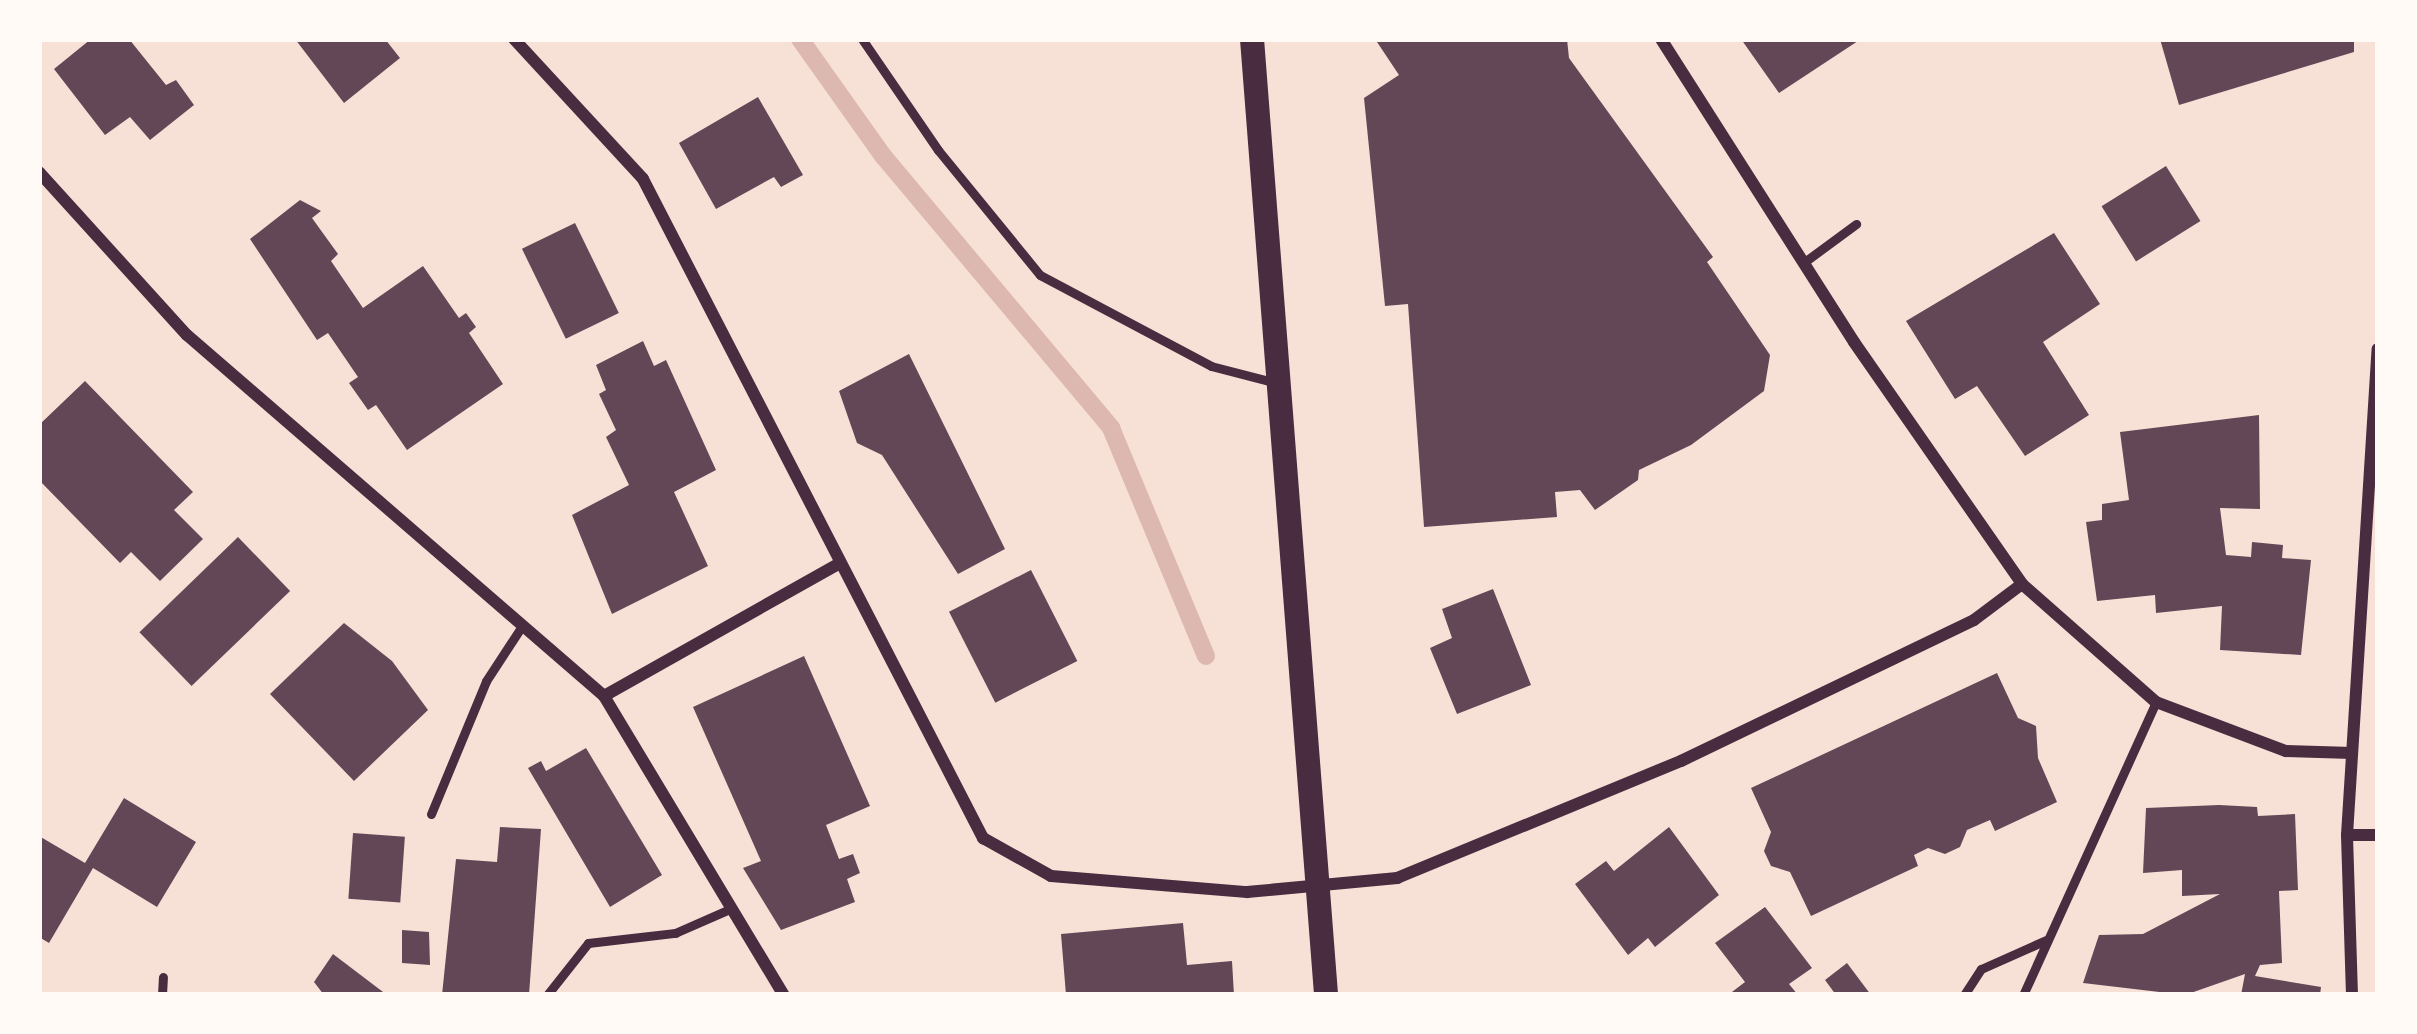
<!DOCTYPE html>
<style>
body{margin:0}
#map{position:relative;width:2417px;height:1034px;overflow:hidden;background:#f7e1d7;font-family:Quicksand,sans-serif}
div>[style]{position:absolute}
[style*='--x']{left:calc(var(--x)*1px);top:calc(var(--y)*1px);width:calc(var(--w)*1px);rotate:calc(var(--a)*1deg)}
.stream>*{height:18px;margin:-9px;padding:0 9px;transform-origin:9px;border-radius:9px;background:#dcb8b0}
.building>*{inset:0;background:#644757;transform-origin:0 0}
.service>*{height:9px;margin:-4.5px;padding:0 4.5px;transform-origin:4.5px;border-radius:4.5px;background:#4a2c40}
.minor>*{height:12px;margin:-6px;padding:0 6px;transform-origin:6px;border-radius:6px;background:#4a2c40}
.secondary>*{height:24px;margin:-12px;padding:0 12px;transform-origin:12px;border-radius:12px;background:#4a2c40}
span{translate:-50% -50%;white-space:nowrap;text-align:center;line-height:1.15;-webkit-text-stroke:12px #fffaf5;paint-order:stroke}
.frame{position:absolute;inset:0;border:42px solid #fffaf5;pointer-events:none}
</style>
<div id="map">
<div class="stream">
<i style="--x:800;--y:39;--w:145;--a:54.6"></i>
<i style="--x:884;--y:157;--w:354;--a:50"></i>
<i style="--x:1111;--y:428;--w:247;--a:67.4"></i>
</div>
<div class="building">
<i style="clip-path:polygon(91px 39px,129px 39px,166px 85px,176px 80px,194px 105px,150px 140px,130px 117px,105px 135px,54px 69px)"></i>
<i style="clip-path:polygon(295px 39px,385px 39px,400px 58px,344px 103px)"></i>
<i style="clip-path:polygon(1375px 39px,1567px 39px,1569px 58px,1713px 257px,1707px 262px,1770px 355px,1764px 391px,1691px 445px,1639px 470px,1638px 480px,1595px 510px,1580px 490px,1555px 492px,1557px 517px,1424px 527px,1408px 304px,1385px 306px,1364px 98px,1399px 75px)"></i>
<i style="clip-path:polygon(1741px 39px,1861px 39px,1779px 93px)"></i>
<i style="clip-path:polygon(2160px 39px,2354px 39px,2354px 52px,2179px 105px)"></i>
<i style="clip-path:polygon(758px 97px,803px 175px,781px 187px,774px 177px,716px 209px,679px 143px)"></i>
<i style="left:2166px;top:166px;width:65px;height:76px;rotate:58deg"></i>
<i style="clip-path:polygon(300px 200px,321px 211px,312px 218px,338px 254px,331px 261px,363px 308px,423px 266px,459px 318px,466px 313px,476px 327px,469px 333px,503px 384px,407px 450px,376px 405px,368px 410px,349px 383px,358px 377px,328px 333px,317px 340px,250px 239px)"></i>
<i style="left:575px;top:223px;width:100px;height:59px;rotate:64deg"></i>
<i style="clip-path:polygon(2054px 233px,2100px 304px,2043px 342px,2089px 415px,2025px 456px,1977px 386px,1955px 399px,1906px 321px)"></i>
<i style="clip-path:polygon(643px 341px,654px 366px,666px 360px,716px 470px,674px 492px,708px 566px,612px 614px,572px 515px,629px 485px,606px 437px,616px 430px,599px 394px,606px 390px,596px 365px)"></i>
<i style="clip-path:polygon(909px 354px,1005px 549px,958px 574px,882px 455px,857px 443px,839px 391px)"></i>
<i style="clip-path:polygon(85px 381px,193px 492px,174px 510px,203px 539px,160px 581px,131px 552px,120px 563px,39px 480px,39px 425px)"></i>
<i style="clip-path:polygon(2259px 415px,2260px 509px,2220px 508px,2226px 555px,2251px 557px,2252px 542px,2283px 545px,2282px 558px,2311px 560px,2301px 655px,2220px 650px,2222px 606px,2156px 613px,2155px 595px,2097px 601px,2086px 522px,2102px 520px,2102px 504px,2129px 500px,2120px 432px)"></i>
<i style="left:238px;top:537px;width:75px;height:137px;rotate:46deg"></i>
<i style="left:1031px;top:570px;width:102px;height:92px;rotate:63deg"></i>
<i style="clip-path:polygon(1493px 589px,1531px 685px,1457px 714px,1430px 648px,1452px 638px,1442px 609px)"></i>
<i style="clip-path:polygon(344px 623px,392px 661px,428px 710px,354px 781px,270px 694px)"></i>
<i style="clip-path:polygon(804px 656px,870px 806px,826px 825px,839px 859px,853px 854px,860px 873px,847px 879px,855px 902px,781px 930px,743px 868px,761px 861px,693px 707px)"></i>
<i style="clip-path:polygon(1997px 673px,2018px 718px,2036px 726px,2038px 758px,2057px 802px,1995px 831px,1990px 820px,1967px 830px,1960px 847px,1945px 854px,1928px 848px,1914px 855px,1918px 866px,1811px 916px,1790px 872px,1771px 866px,1764px 851px,1771px 832px,1751px 788px)"></i>
<i style="clip-path:polygon(586px 748px,662px 875px,610px 907px,528px 768px,541px 761px,546px 771px)"></i>
<i style="clip-path:polygon(124px 798px,196px 842px,157px 907px,93px 868px,49px 943px,39px 937px,39px 836px,85px 863px)"></i>
<i style="clip-path:polygon(2219px 805px,2257px 807px,2258px 816px,2295px 814px,2298px 890px,2279px 891px,2282px 963px,2260px 965px,2255px 976px,2321px 987px,2320px 995px,2241px 995px,2245px 974px,2185px 995px,2083px 983px,2099px 935px,2143px 934px,2220px 894px,2182px 896px,2182px 870px,2143px 873px,2146px 808px)"></i>
<i style="clip-path:polygon(500px 827px,541px 829px,529px 995px,442px 995px,456px 859px,497px 862px)"></i>
<i style="clip-path:polygon(1669px 827px,1719px 895px,1655px 947px,1648px 938px,1628px 955px,1575px 884px,1606px 861px,1614px 871px)"></i>
<i style="left:353px;top:833px;width:52px;height:66px;rotate:4deg"></i>
<i style="clip-path:polygon(1765px 907px,1812px 968px,1789px 984px,1798px 995px,1728px 995px,1745px 982px,1715px 943px)"></i>
<i style="clip-path:polygon(1183px 923px,1187px 965px,1232px 961px,1234px 995px,1066px 995px,1061px 934px)"></i>
<i style="clip-path:polygon(402px 930px,429px 932px,430px 965px,402px 963px)"></i>
<i style="clip-path:polygon(333px 954px,387px 995px,324px 995px,314px 982px)"></i>
<i style="clip-path:polygon(1847px 963px,1871px 995px,1836px 995px,1825px 980px)"></i>
</div>
<div class="service">
<i style="--x:862;--y:39;--w:135;--a:55.6"></i>
<i style="--x:938;--y:150;--w:161;--a:50.8"></i>
<i style="--x:1040;--y:275;--w:194;--a:28"></i>
<i style="--x:1211;--y:366;--w:68;--a:14.4"></i>
<i style="--x:1803;--y:263;--w:66;--a:-36.3"></i>
<i style="--x:431;--y:814;--w:144;--a:-67.5"></i>
<i style="--x:486;--y:681;--w:66;--a:-56.8"></i>
<i style="--x:162;--y:995;--w:18;--a:-87"></i>
<i style="--x:547;--y:995;--w:66;--a:-51.7"></i>
<i style="--x:588;--y:943;--w:88;--a:-6.6"></i>
<i style="--x:675;--y:933;--w:62;--a:-23.7"></i>
<i style="--x:1964;--y:995;--w:31;--a:-57"></i>
<i style="--x:1981;--y:969;--w:71;--a:-24"></i>
<i style="--x:2023;--y:995;--w:322;--a:-65.6"></i>
</div>
<div class="minor">
<i style="--x:514;--y:39;--w:190;--a:47.3"></i>
<i style="--x:643;--y:179;--w:742;--a:62.71"></i>
<i style="--x:983;--y:838;--w:78;--a:29.2"></i>
<i style="--x:1051;--y:876;--w:197;--a:4.7"></i>
<i style="--x:1247;--y:892;--w:151;--a:-5.3"></i>
<i style="--x:1397;--y:878;--w:307;--a:-22.4"></i>
<i style="--x:1681;--y:761;--w:325;--a:-25.7"></i>
<i style="--x:1974;--y:620;--w:60;--a:-36.9"></i>
<i style="--x:1661;--y:39;--w:359;--a:57.5"></i>
<i style="--x:1854;--y:342;--w:295;--a:55.2"></i>
<i style="--x:2022;--y:584;--w:179;--a:41.4"></i>
<i style="--x:2156;--y:702;--w:139;--a:20.7"></i>
<i style="--x:2286;--y:751;--w:66;--a:1.7"></i>
<i style="--x:39;--y:172;--w:220;--a:47.8"></i>
<i style="--x:187;--y:335;--w:552;--a:40.88"></i>
<i style="--x:604;--y:696;--w:349;--a:59"></i>
<i style="--x:604;--y:696;--w:269;--a:-29.4"></i>
<i style="--x:2347;--y:835;--w:31;--a:0"></i>
<i style="--x:2352;--y:995;--w:160;--a:-91.8"></i>
<i style="--x:2347;--y:835;--w:487;--a:-86.4"></i>
</div>
<div class="secondary">
<i style="--x:1252;--y:39;--w:959;--a:85.57"></i>
</div>
<div class="frame"></div>
</div>
